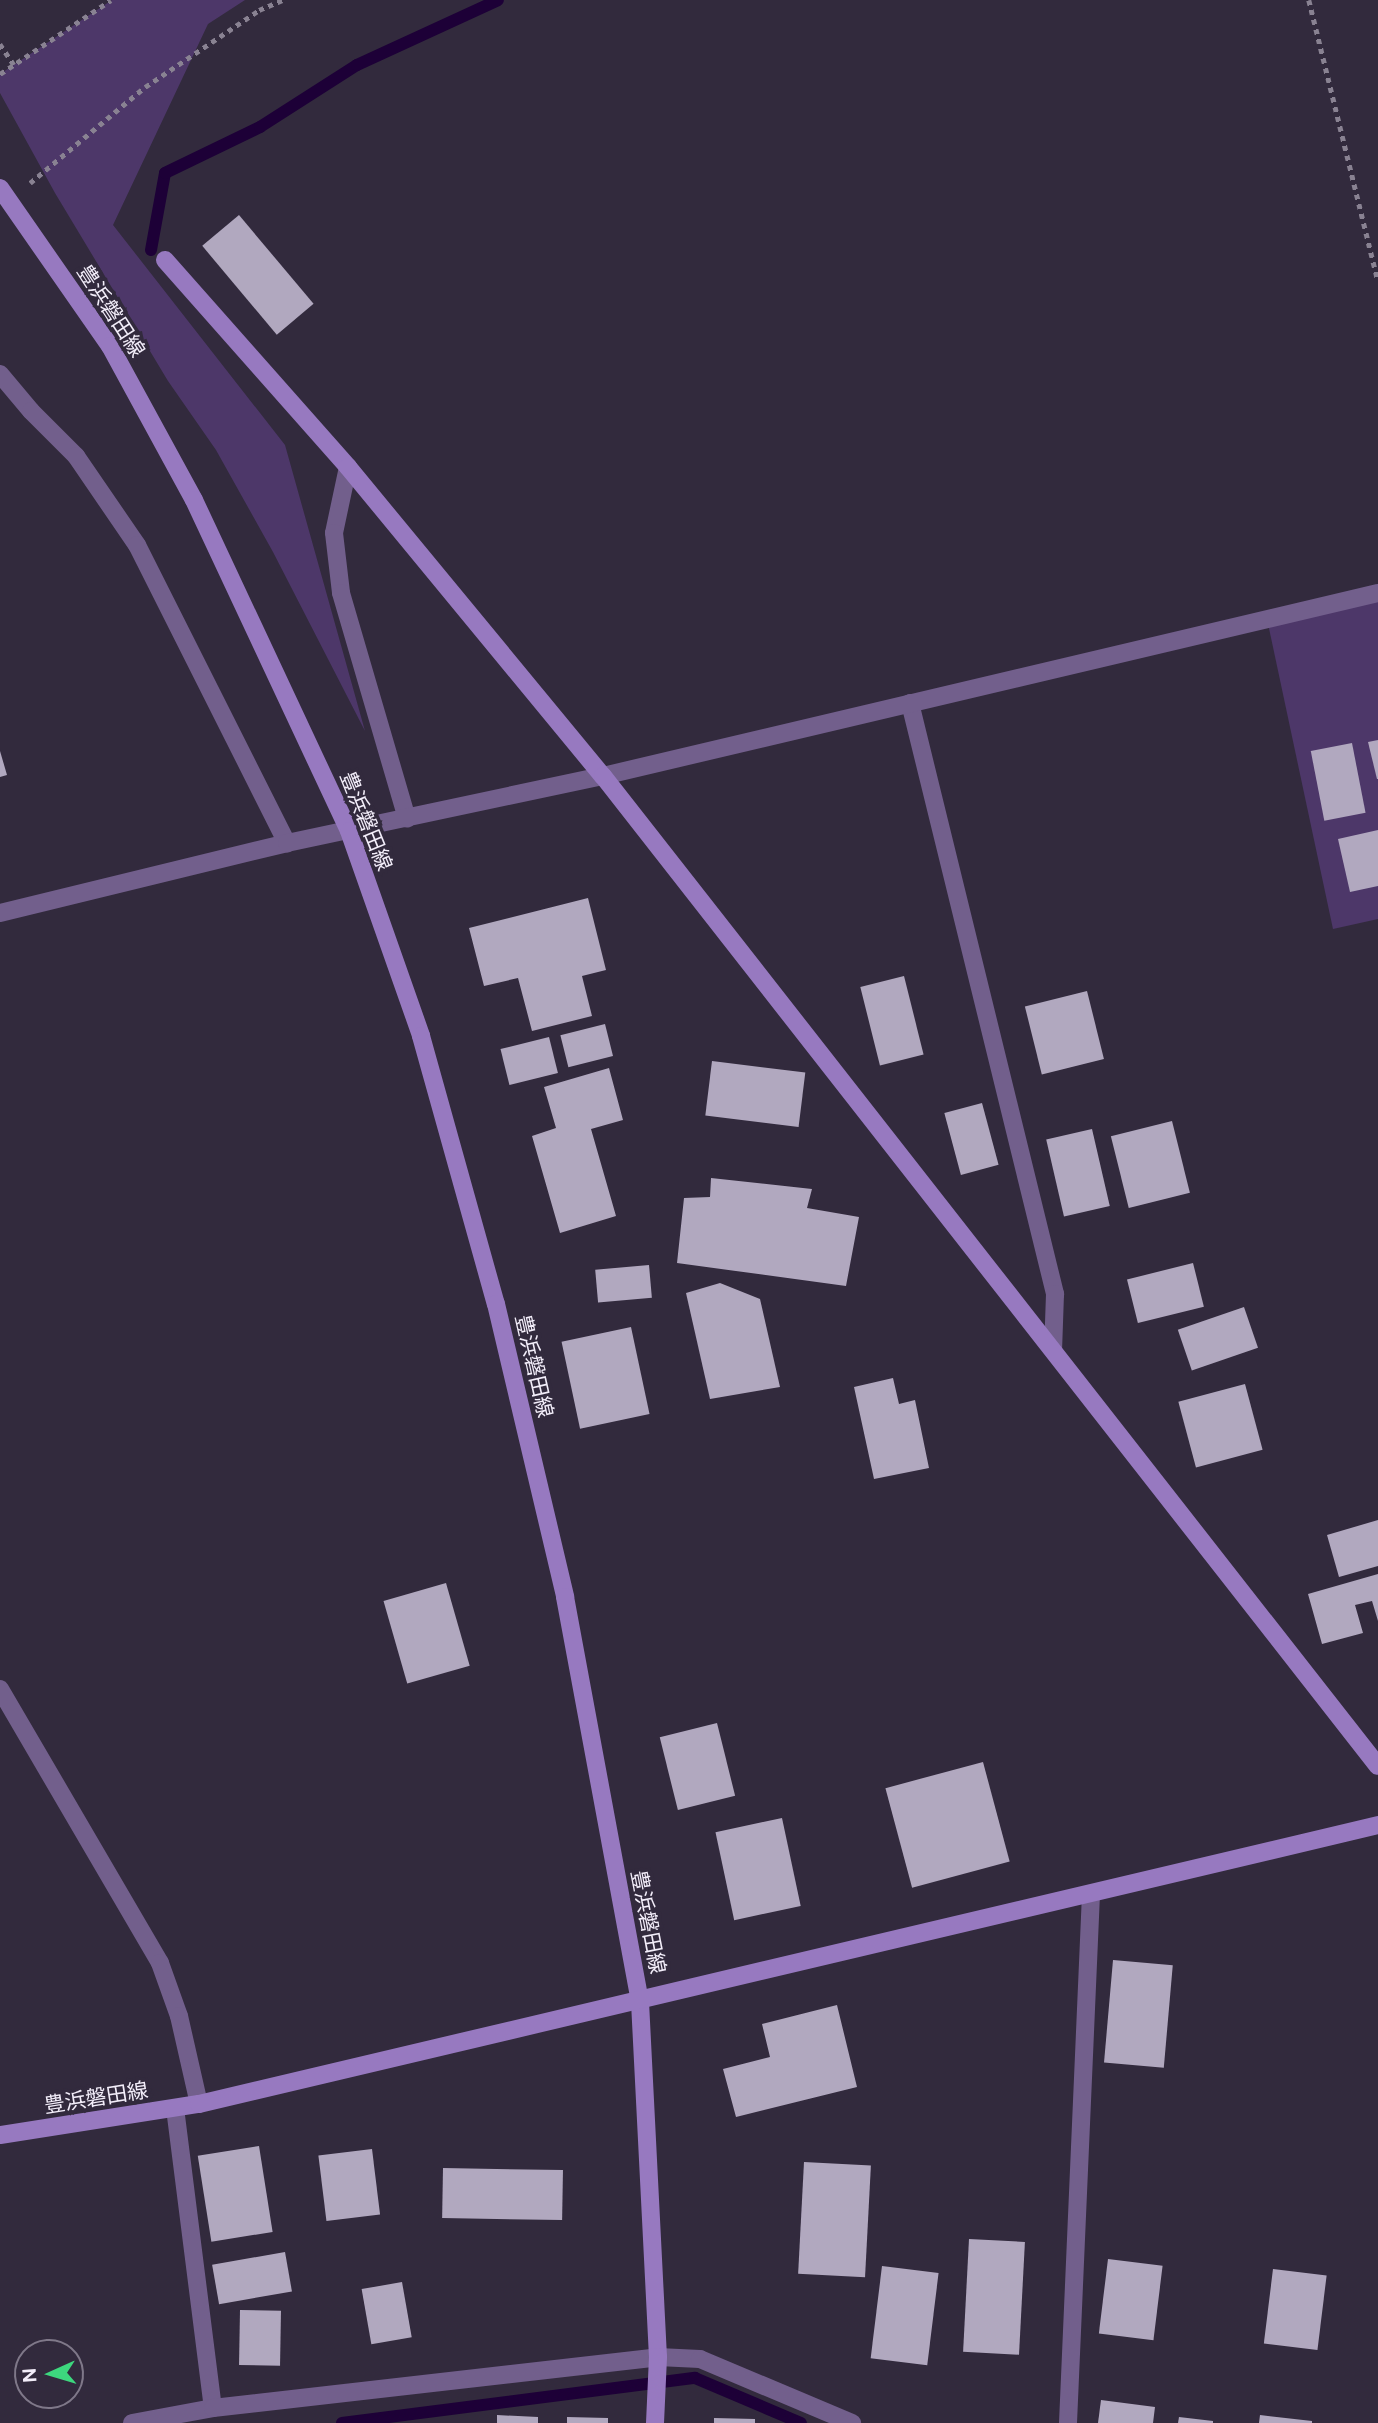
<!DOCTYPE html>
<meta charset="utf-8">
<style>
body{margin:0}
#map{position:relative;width:1378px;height:2423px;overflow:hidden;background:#322a3d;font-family:Figtree,"Noto Sans JP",sans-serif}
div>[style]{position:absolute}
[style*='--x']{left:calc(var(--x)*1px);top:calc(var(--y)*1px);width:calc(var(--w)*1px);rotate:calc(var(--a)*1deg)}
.green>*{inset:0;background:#4d3769}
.stream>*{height:12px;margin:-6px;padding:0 6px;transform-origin:6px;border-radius:6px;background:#1d0037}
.building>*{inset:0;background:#b1a8bf;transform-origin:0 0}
.path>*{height:4.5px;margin-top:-2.25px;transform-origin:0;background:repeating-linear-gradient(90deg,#898292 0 5px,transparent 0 10px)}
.street>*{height:18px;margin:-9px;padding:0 9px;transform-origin:9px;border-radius:9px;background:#725f8c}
.secondary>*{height:18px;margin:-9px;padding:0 9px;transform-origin:9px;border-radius:9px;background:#9779c0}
span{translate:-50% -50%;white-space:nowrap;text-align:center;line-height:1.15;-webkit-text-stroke:7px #322a3d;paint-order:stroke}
.street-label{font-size:21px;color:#f3eefa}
.north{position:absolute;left:14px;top:2339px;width:70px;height:70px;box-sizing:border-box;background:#322a3d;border:2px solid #7f7889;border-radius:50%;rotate:266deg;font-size:19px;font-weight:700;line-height:28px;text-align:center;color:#f3eefa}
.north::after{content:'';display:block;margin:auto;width:24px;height:32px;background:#3dd77e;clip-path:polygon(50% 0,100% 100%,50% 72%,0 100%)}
</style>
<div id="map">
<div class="green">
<i style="clip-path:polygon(112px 0,245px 0,208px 24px,113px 225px,285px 445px,365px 731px,273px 552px,216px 450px,168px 381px,55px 193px,0 93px,0 74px)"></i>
<i style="clip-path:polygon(1378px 598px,1378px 919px,1333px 929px,1267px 619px)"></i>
</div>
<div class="stream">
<i style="--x:151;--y:250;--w:78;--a:-79.7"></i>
<i style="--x:165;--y:173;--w:106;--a:-25.8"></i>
<i style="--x:260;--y:127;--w:115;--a:-32.6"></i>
<i style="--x:357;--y:65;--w:155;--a:-24.7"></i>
<i style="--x:342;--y:2423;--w:356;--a:-7.3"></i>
<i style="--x:695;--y:2378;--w:115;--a:23"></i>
</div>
<div class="building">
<i style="left:239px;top:215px;width:116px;height:48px;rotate:50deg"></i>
<i style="clip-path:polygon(1378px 740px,1378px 779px,1377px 779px,1368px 742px)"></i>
<i style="left:1352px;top:743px;width:71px;height:42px;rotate:79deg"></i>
<i style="clip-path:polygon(0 751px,7px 775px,0 777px)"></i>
<i style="clip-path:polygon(1378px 830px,1378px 886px,1350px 892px,1338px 839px)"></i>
<i style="clip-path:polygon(588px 898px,606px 970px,582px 976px,592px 1016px,532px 1031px,518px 978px,484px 986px,469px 928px)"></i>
<i style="left:904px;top:976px;width:81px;height:45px;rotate:76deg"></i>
<i style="left:1087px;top:991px;width:70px;height:64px;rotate:76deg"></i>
<i style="left:605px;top:1024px;width:33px;height:46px;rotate:76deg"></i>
<i style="left:549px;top:1037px;width:37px;height:50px;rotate:76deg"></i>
<i style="left:712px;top:1061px;width:94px;height:55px;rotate:7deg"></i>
<i style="clip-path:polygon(609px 1068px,623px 1120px,591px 1129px,616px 1216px,560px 1233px,532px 1136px,556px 1128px,544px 1087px)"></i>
<i style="left:982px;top:1103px;width:64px;height:39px;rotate:75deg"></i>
<i style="left:1172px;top:1121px;width:74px;height:63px;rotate:76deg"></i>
<i style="left:1092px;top:1129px;width:79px;height:47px;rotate:77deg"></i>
<i style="clip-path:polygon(711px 1178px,812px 1189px,807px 1208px,859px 1217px,846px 1286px,677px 1263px,684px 1198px,710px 1197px)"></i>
<i style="left:1193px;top:1263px;width:45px;height:68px;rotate:76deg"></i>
<i style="left:649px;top:1265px;width:33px;height:54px;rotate:85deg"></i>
<i style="clip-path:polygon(720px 1283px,760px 1299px,780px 1387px,710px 1399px,686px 1293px)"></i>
<i style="left:1244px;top:1307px;width:43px;height:70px;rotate:71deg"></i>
<i style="left:631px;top:1327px;width:89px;height:71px;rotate:78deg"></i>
<i style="clip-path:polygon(893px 1378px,899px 1404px,915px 1400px,929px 1468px,874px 1479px,854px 1387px)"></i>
<i style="left:1245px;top:1384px;width:68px;height:69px;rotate:75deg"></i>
<i style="clip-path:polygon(1378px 1520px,1378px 1566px,1339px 1577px,1327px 1535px)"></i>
<i style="clip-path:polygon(1378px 1574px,1378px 1621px,1372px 1601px,1355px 1605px,1363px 1633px,1322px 1644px,1308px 1594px)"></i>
<i style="left:446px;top:1583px;width:86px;height:65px;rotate:74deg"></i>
<i style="left:717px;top:1723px;width:75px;height:59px;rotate:76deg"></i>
<i style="left:983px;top:1762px;width:103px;height:101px;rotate:75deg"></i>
<i style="left:782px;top:1818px;width:90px;height:68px;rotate:78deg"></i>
<i style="left:1113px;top:1960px;width:60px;height:103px;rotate:5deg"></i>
<i style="clip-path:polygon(837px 2005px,857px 2087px,736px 2117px,723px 2069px,770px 2057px,762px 2024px)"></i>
<i style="left:259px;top:2146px;width:87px;height:62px;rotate:81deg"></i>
<i style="left:372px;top:2149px;width:66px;height:54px;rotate:83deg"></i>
<i style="left:804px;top:2162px;width:67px;height:112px;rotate:3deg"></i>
<i style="left:443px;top:2168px;width:120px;height:50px;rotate:1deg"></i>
<i style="left:969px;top:2239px;width:56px;height:113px;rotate:3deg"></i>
<i style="left:285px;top:2252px;width:40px;height:74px;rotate:80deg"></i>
<i style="left:1108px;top:2259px;width:55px;height:75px;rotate:7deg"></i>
<i style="left:882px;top:2266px;width:57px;height:93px;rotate:7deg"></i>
<i style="left:1273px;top:2269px;width:54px;height:75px;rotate:7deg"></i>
<i style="left:402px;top:2282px;width:56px;height:41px;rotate:80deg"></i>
<i style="left:240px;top:2310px;width:41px;height:55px;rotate:1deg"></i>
<i style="clip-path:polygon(1101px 2400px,1155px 2407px,1153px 2423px,1098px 2423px)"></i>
<i style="clip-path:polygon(497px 2415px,538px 2417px,538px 2423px,497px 2423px)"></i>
<i style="clip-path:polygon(1260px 2415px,1312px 2421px,1312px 2423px,1259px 2423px)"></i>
<i style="clip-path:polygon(567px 2417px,608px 2418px,608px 2423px,567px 2423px)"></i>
<i style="clip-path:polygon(1179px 2417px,1213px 2421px,1213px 2423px,1178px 2423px)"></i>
<i style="clip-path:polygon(714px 2418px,755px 2419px,755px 2423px,714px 2423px)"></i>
</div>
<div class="path">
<i style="--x:1309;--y:0;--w:289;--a:76.2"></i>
<i style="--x:0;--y:44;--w:25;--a:56"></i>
<i style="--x:0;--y:74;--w:133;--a:-33.7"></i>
<i style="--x:30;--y:183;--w:150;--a:-39.9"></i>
<i style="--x:145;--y:87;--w:138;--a:-34"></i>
<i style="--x:259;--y:10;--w:25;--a:-23"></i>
</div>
<div class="street">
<i style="--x:0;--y:374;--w:48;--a:50"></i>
<i style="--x:31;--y:411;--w:64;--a:45"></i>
<i style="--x:76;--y:456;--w:108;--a:55.6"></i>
<i style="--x:137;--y:545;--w:334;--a:63.3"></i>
<i style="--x:348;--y:467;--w:67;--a:102"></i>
<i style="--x:334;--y:533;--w:60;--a:83.3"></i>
<i style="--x:341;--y:593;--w:235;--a:73.7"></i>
<i style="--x:910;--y:703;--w:609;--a:76.21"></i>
<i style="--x:1055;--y:1294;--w:56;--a:92"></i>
<i style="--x:0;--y:913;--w:295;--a:-13.7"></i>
<i style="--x:287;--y:843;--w:323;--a:-12"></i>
<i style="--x:603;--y:776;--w:796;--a:-13.29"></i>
<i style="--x:0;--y:1689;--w:317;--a:59.7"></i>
<i style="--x:160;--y:1963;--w:56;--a:70.3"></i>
<i style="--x:179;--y:2016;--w:90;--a:77.2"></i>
<i style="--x:175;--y:2108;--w:302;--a:82.8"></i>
<i style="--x:132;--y:2423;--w:82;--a:-10.5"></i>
<i style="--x:213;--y:2408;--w:448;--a:-6.5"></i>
<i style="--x:658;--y:2357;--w:42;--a:2.7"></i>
<i style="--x:700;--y:2359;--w:165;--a:22.8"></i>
<i style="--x:1068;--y:2423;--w:529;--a:-87.51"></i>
</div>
<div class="secondary">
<i style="--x:0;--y:188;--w:193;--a:55.2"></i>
<i style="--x:110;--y:346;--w:175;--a:61.4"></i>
<i style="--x:194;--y:500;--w:365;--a:64.9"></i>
<i style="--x:349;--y:831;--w:217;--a:70.6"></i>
<i style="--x:421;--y:1036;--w:278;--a:74.4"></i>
<i style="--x:496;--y:1304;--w:301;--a:76.7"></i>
<i style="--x:565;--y:1597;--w:412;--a:79.5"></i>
<i style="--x:640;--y:2002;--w:355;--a:87.1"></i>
<i style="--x:658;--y:2357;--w:66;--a:92.6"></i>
<i style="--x:165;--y:260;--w:276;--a:48.5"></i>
<i style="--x:348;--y:467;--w:401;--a:50.5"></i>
<i style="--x:603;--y:776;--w:1257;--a:51.95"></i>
<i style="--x:0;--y:2135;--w:201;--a:-8.9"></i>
<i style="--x:199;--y:2104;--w:1212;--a:-13.31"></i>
</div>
<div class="street-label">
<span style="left:111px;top:311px;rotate:57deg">豊浜磐田線</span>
<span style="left:366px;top:821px;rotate:68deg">豊浜磐田線</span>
<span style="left:534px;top:1366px;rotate:77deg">豊浜磐田線</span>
<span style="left:648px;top:1922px;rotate:79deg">豊浜磐田線</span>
<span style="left:96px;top:2098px;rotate:-9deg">豊浜磐田線</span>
</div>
<div class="north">N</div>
</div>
